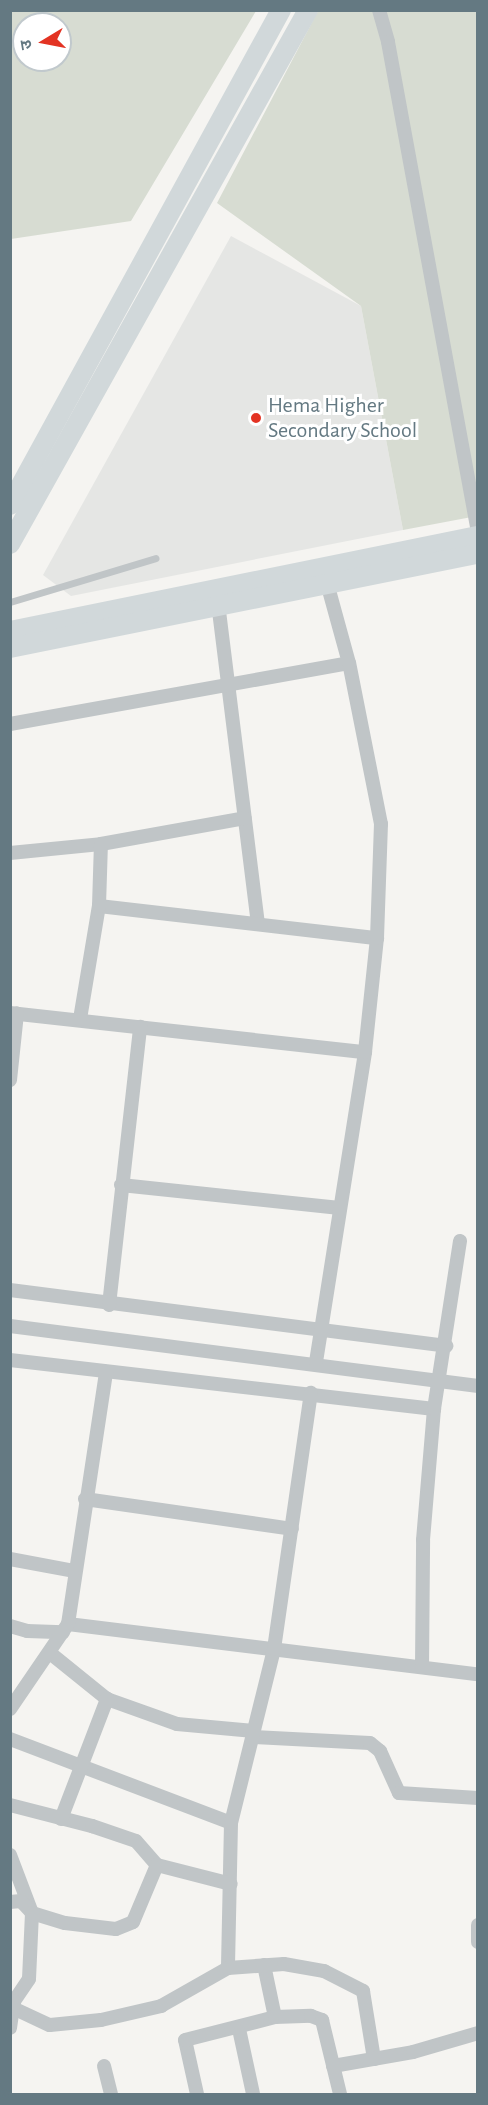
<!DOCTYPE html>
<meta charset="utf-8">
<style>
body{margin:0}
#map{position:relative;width:488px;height:2105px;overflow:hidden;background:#f5f4f1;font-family:"Alegreya Sans","Noto Sans Devanagari",sans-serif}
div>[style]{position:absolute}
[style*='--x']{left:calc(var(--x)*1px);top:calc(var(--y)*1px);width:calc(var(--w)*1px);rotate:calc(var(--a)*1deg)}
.built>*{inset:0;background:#e5e6e4}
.green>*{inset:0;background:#d7dcd2}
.lane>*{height:7px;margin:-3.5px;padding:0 3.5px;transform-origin:3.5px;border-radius:3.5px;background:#c0c5c7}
.street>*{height:14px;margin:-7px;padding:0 7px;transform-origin:7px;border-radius:7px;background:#c0c5c7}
.secondary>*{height:20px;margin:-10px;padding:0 10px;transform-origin:10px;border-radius:10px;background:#d1d8da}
.dots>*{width:16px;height:16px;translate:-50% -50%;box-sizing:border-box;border:3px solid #fff;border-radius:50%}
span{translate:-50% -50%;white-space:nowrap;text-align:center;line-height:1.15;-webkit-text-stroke:6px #fff;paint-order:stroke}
.poi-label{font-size:22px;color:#647982}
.left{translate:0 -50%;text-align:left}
.frame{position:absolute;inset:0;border:12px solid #647982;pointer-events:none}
.north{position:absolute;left:12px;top:12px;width:60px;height:60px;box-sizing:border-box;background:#fff;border:2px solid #c1c9cd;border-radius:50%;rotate:260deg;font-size:16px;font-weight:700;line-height:24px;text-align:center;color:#647982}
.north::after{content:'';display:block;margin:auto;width:21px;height:27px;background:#e33323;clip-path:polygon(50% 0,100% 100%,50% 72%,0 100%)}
</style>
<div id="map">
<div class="built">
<i style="clip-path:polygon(231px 236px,361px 306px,403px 530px,71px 596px,43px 575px)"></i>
</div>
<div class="green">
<i style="clip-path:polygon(evenodd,10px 11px,11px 10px,256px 11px,131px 221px,11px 239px,10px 11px,24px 24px,60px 24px,60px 60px,24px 60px,24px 24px)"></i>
<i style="clip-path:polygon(318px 11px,477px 11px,477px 516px,403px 530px,361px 306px,217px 203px)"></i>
</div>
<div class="lane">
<i style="--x:10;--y:602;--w:152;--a:-16.8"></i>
</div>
<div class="street">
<i style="--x:379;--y:10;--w:33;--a:74"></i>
<i style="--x:388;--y:42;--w:497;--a:79.6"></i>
<i style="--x:218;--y:603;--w:321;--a:82.9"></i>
<i style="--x:10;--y:724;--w:344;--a:-10.2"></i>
<i style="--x:10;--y:853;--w:91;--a:-5.6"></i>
<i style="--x:101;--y:844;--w:146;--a:-10.2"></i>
<i style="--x:99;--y:906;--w:280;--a:6.6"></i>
<i style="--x:10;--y:1013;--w:357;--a:6.3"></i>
<i style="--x:80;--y:1019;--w:115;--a:-80.5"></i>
<i style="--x:99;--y:906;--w:62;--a:-88.2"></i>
<i style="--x:10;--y:1080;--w:67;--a:-84"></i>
<i style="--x:121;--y:1185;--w:220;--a:6"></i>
<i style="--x:10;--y:1290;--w:440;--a:7.3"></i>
<i style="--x:109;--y:1305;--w:280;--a:-83.6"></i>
<i style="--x:10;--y:1326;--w:472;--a:7.3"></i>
<i style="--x:10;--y:1360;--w:427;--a:6.6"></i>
<i style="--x:316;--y:1362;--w:314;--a:-81"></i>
<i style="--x:365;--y:1052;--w:115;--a:-84"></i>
<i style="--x:377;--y:938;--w:114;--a:-88"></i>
<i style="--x:381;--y:824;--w:164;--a:-101.2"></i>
<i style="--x:349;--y:663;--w:83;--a:-105.4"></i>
<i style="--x:85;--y:1499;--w:209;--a:8.2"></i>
<i style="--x:10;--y:1559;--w:66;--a:10.5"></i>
<i style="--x:68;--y:1624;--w:413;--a:7"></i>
<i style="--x:10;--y:1626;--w:18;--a:16"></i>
<i style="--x:27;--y:1631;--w:36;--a:2"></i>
<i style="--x:50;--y:1653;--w:73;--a:38.9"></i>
<i style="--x:107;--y:1699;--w:74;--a:19.7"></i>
<i style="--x:177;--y:1724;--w:77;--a:5.2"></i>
<i style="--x:422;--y:1667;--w:127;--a:-89.5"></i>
<i style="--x:423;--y:1540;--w:131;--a:-85.2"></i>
<i style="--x:434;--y:1409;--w:170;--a:-81.2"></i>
<i style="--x:10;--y:1709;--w:103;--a:-55.7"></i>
<i style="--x:68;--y:1624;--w:255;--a:-81.4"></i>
<i style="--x:252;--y:1737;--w:118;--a:2.9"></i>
<i style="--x:370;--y:1743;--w:13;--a:39"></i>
<i style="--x:380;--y:1751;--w:46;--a:65.7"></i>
<i style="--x:399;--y:1793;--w:79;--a:3.6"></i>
<i style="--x:10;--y:1739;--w:236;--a:20.8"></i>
<i style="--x:231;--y:1823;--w:145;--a:91.2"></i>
<i style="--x:10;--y:1805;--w:85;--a:14.4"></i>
<i style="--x:92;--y:1826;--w:46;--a:18.8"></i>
<i style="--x:136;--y:1841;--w:32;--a:49"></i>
<i style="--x:157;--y:1865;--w:76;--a:14.4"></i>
<i style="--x:61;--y:1819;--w:129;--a:-69"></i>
<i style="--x:231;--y:1823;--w:179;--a:-76.1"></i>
<i style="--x:274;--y:1649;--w:259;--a:-81.8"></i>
<i style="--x:10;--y:1855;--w:62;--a:69.2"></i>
<i style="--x:32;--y:1913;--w:66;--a:92.6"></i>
<i style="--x:29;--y:1979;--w:27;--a:124"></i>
<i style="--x:14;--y:2001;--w:4;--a:180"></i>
<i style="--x:10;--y:1902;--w:11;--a:-5"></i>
<i style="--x:21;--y:1901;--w:16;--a:47"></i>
<i style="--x:32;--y:1913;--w:34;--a:17"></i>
<i style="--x:65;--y:1923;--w:51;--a:6.7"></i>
<i style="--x:116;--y:1929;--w:18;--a:-22"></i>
<i style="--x:133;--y:1922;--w:62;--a:-67.2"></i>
<i style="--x:478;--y:1925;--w:17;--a:90"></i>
<i style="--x:264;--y:1965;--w:53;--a:78.1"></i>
<i style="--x:15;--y:2009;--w:38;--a:25"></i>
<i style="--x:50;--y:2025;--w:51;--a:-5.6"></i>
<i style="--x:101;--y:2020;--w:62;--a:-13.1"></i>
<i style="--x:161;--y:2006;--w:77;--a:-29.6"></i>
<i style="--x:228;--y:1968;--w:56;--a:-4.1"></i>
<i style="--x:284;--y:1964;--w:41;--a:9.9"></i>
<i style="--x:324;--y:1971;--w:44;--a:27.1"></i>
<i style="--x:363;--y:1991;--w:69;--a:80.8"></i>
<i style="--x:10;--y:2028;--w:27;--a:-82"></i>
<i style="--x:239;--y:2029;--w:66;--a:77.8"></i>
<i style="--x:104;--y:2066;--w:29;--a:76"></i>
<i style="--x:333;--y:2066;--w:81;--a:-9.9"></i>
<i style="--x:413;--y:2052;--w:68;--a:-16.3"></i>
<i style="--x:197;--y:2094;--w:55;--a:-102.5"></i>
<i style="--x:185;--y:2040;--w:93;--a:-14.3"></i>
<i style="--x:275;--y:2017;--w:36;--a:-2"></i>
<i style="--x:311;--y:2016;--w:12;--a:20"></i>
<i style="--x:322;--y:2020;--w:76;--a:76.3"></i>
</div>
<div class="secondary">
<i style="--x:10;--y:505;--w:564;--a:-61.3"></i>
<i style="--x:10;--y:544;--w:612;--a:-60.84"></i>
<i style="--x:10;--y:631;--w:478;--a:-11.5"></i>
<i style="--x:10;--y:648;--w:477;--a:-11.4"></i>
</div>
<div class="dots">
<i style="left:256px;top:418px;background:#e33323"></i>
</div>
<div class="poi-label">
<span class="left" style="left:268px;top:418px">Hema Higher<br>Secondary School</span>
</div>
<div class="frame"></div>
<div class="north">उ</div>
</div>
